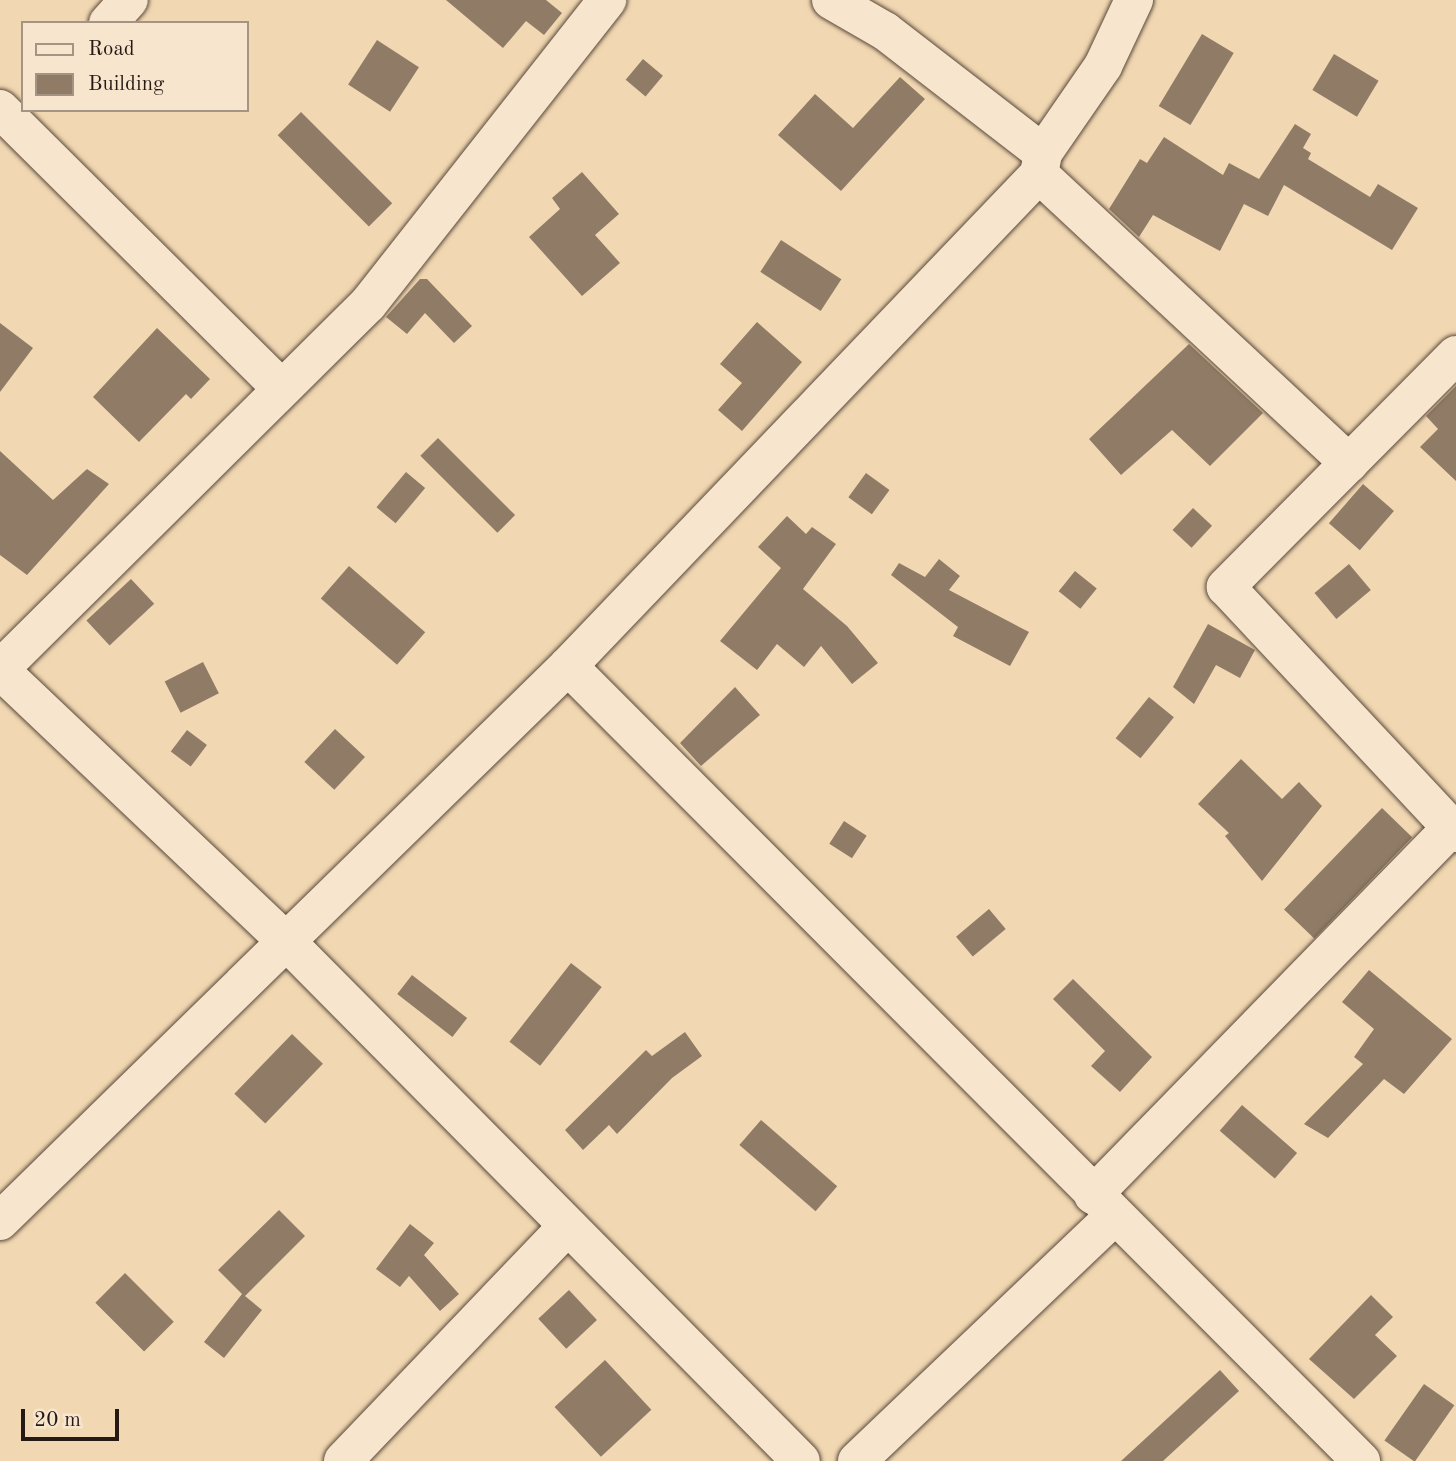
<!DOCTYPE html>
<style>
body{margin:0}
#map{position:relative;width:1456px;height:1461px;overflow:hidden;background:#f2d8b2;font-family:"Old Standard TT",serif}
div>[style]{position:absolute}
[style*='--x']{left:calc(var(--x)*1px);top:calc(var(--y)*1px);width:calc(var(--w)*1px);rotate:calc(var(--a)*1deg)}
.building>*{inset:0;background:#907c66;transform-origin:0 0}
.roads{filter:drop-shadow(0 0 2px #59493c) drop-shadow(0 0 2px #59493c)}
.minor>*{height:38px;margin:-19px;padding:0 19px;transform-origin:19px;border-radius:19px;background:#f7e6cd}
span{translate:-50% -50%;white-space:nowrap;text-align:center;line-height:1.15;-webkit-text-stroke:6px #f7e6cd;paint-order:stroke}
.legend{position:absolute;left:21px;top:21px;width:228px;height:91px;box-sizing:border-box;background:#f7e6cd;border:2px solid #a39483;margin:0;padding:9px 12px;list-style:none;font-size:21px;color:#261914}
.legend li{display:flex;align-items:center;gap:14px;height:35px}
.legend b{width:35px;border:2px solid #a39483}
.scale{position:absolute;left:21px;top:1409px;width:98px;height:32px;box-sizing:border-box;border:4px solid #261914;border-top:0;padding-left:9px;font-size:21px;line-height:24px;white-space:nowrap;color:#261914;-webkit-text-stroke:5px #f7e6cd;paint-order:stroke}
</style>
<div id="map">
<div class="building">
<i style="clip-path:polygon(446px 0,546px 0,562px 13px,544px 35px,526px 21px,503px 48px)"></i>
<i style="left:1202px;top:34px;width:37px;height:84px;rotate:31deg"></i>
<i style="left:377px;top:40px;width:50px;height:53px;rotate:33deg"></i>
<i style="left:1334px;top:54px;width:52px;height:42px;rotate:31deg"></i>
<i style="left:643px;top:59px;width:26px;height:27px;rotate:40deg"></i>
<i style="clip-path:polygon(900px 77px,925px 99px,841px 191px,778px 135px,815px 94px,853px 128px)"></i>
<i style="left:301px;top:112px;width:129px;height:33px;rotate:45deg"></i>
<i style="clip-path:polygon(1295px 124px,1311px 134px,1303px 148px,1311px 153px,1308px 159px,1370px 197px,1378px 184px,1418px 208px,1392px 250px,1284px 185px,1268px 216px,1244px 204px,1220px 251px,1153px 215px,1139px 237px,1109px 209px,1140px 159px,1147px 163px,1164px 137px,1223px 175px,1229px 163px,1259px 179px)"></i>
<i style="clip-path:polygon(582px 172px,619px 214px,595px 235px,620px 263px,582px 296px,529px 237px,560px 209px,552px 198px)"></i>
<i style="left:781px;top:240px;width:72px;height:38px;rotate:33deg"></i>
<i style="clip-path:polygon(420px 279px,427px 279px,472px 326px,454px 343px,425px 313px,407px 334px,386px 317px)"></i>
<i style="clip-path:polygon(757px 322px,802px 362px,742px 431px,718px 410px,742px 383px,720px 364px)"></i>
<i style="clip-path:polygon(0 323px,33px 348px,0 392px)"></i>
<i style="clip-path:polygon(157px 328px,210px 379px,191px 399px,186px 394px,139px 442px,93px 397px)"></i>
<i style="clip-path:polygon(1189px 344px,1263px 413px,1210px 466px,1172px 430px,1121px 475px,1089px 439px)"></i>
<i style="clip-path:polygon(1456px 386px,1456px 481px,1420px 447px,1438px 429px,1426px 416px)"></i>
<i style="left:438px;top:438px;width:109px;height:25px;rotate:45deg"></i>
<i style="clip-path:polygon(0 451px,53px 500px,87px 469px,109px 484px,27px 575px,0 555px)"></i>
<i style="left:406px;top:472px;width:25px;height:46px;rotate:40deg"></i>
<i style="left:866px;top:473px;width:29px;height:30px;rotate:36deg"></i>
<i style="left:1363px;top:484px;width:41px;height:52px;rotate:41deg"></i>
<i style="left:1193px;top:508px;width:26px;height:30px;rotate:43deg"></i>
<i style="clip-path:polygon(787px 516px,806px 534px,812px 527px,836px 544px,803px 589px,847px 626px,878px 663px,852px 684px,821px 646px,804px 667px,777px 644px,757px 670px,720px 641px,781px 568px,758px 547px)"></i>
<i style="clip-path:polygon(939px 559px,960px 576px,949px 590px,1029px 632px,1010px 666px,953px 636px,958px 627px,891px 575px,899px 563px,925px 577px)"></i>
<i style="left:1349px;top:564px;width:34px;height:45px;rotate:50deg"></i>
<i style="left:349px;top:566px;width:101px;height:43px;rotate:41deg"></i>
<i style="left:1075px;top:571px;width:28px;height:26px;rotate:39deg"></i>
<i style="left:131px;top:579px;width:34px;height:61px;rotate:47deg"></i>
<i style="clip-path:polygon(1208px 624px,1255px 650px,1240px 678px,1216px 665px,1194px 704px,1173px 687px)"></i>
<i style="left:203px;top:662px;width:35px;height:43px;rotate:63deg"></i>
<i style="clip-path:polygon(735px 687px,760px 715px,701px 766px,680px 743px)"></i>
<i style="left:1149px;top:697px;width:32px;height:53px;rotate:39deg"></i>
<i style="left:335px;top:729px;width:41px;height:45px;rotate:43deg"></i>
<i style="left:187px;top:730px;width:25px;height:27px;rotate:37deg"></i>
<i style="clip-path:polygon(1241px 759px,1282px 799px,1299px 782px,1322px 806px,1262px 881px,1225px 836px,1229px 833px,1198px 804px)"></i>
<i style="left:1382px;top:808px;width:42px;height:141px;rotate:44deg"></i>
<i style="left:844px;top:821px;width:27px;height:27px;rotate:33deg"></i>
<i style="left:989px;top:909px;width:26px;height:43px;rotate:50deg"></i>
<i style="left:571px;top:963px;width:39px;height:100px;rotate:38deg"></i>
<i style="clip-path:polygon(1369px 970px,1452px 1039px,1404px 1094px,1384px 1079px,1328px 1138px,1304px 1124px,1363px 1064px,1354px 1057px,1374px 1029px,1342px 1002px)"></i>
<i style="left:412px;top:975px;width:70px;height:24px;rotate:38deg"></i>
<i style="clip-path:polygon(1073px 979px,1152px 1057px,1120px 1092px,1091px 1066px,1105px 1051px,1053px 999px)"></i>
<i style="clip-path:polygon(685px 1032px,702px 1056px,672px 1078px,617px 1134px,609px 1125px,583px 1150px,565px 1130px,646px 1050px,652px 1056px)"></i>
<i style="left:292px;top:1034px;width:43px;height:83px;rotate:44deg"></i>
<i style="left:1242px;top:1105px;width:73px;height:34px;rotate:41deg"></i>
<i style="left:761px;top:1120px;width:101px;height:33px;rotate:41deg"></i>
<i style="clip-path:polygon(279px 1210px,305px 1236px,245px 1296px,262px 1310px,224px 1358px,204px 1342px,242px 1294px,218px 1270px)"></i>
<i style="clip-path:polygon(410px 1224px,434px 1243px,424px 1255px,459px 1294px,440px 1311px,409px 1276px,400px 1287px,376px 1269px)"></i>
<i style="left:125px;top:1273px;width:69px;height:42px;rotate:45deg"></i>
<i style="left:569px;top:1290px;width:41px;height:42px;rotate:47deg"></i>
<i style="clip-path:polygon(1371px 1295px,1393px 1317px,1375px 1335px,1397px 1356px,1354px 1399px,1309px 1359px)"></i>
<i style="left:605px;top:1360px;width:68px;height:69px;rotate:47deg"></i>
<i style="clip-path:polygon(1220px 1370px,1239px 1391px,1163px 1461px,1121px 1461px)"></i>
<i style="left:1424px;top:1384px;width:37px;height:69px;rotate:35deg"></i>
</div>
<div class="roads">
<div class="minor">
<i style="--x:831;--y:0;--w:62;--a:29.9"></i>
<i style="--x:885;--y:31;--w:200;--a:37.7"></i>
<i style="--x:108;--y:23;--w:31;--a:-48"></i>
<i style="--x:0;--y:109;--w:396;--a:44.8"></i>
<i style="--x:1039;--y:174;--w:424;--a:43"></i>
<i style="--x:1456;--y:355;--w:327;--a:134.8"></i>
<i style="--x:1226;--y:587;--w:337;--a:46.9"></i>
<i style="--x:568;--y:666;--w:1123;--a:45.07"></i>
<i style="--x:0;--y:669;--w:518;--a:-44.77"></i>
<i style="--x:368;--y:304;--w:387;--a:-51.8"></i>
<i style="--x:0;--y:670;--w:393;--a:43.5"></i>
<i style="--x:285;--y:940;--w:733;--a:45.28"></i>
<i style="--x:1093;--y:1195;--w:513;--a:-45.71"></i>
<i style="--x:0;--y:1221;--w:794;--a:-44.34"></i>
<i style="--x:568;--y:666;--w:681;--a:-46.25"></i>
<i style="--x:1039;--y:174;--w:21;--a:-79"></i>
<i style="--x:1043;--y:153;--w:106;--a:-55.4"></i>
<i style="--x:1103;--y:66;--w:73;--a:-64.8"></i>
<i style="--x:343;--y:1461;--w:324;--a:-46.3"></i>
<i style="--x:857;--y:1461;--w:354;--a:-43.6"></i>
</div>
</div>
<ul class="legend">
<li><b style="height:9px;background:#f7e6cd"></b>Road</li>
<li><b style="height:19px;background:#907c66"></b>Building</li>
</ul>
<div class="scale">20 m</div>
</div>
